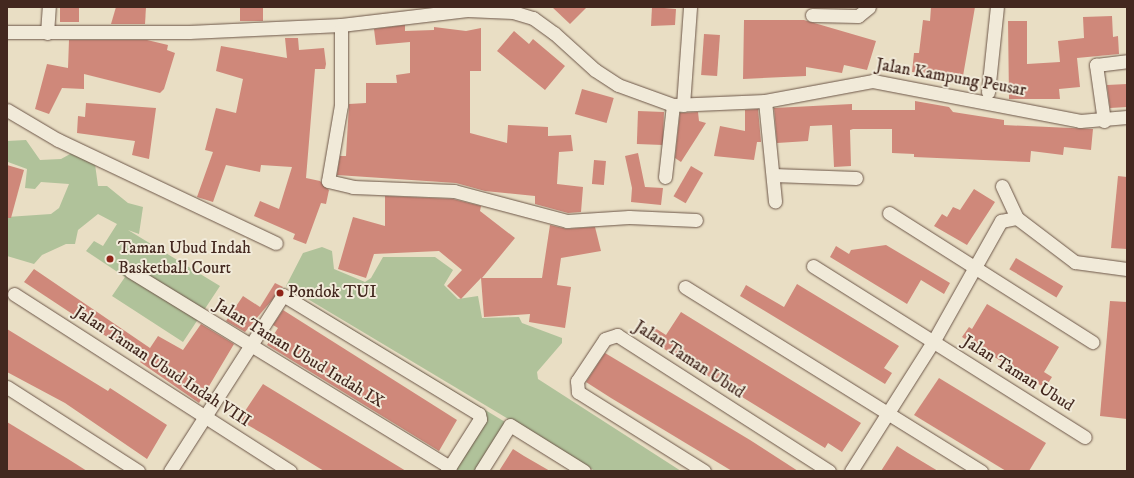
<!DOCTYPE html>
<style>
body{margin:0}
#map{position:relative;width:1134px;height:478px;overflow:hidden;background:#e9dec4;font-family:"IM FELL DW Pica",serif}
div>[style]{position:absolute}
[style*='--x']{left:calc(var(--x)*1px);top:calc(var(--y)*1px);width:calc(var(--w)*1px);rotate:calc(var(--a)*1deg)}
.green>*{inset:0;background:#b0c29a}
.building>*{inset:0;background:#cf887a;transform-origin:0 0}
.roads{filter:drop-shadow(0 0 1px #6c5648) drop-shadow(0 0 1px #6c5648)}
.street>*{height:13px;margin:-6.5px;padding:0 6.5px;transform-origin:6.5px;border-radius:6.5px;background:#f1ead9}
.dots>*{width:11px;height:11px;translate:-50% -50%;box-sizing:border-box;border:2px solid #f1ead9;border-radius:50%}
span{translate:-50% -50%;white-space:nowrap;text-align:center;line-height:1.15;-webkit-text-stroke:4px #f1ead9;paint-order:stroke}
.street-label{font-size:17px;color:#43281f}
.poi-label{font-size:17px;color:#43281f}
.left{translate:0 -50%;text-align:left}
.frame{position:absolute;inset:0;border:8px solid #43281f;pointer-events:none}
</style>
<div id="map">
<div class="green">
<i style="clip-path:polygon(26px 140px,40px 160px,61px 159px,72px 153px,95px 164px,98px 186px,107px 186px,128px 203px,143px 207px,139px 234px,128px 230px,220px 286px,183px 342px,112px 296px,125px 277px,86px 251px,94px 241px,103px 246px,117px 224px,98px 214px,78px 230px,75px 244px,66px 244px,42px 255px,34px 264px,7px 256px,7px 217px,51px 214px,59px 208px,69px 184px,41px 182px,35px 189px,25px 188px,27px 169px,8px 162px,7px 141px)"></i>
<i style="clip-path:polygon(322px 247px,332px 251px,334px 269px,365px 282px,371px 278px,383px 257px,435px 257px,453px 270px,444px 285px,458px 299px,478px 296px,482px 318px,519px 317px,522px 323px,562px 338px,562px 343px,537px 372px,538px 379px,681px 471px,595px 471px,286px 286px,303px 253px)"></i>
<i style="clip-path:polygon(291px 292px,510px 425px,480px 471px,447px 471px,480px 419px,289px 295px)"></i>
</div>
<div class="building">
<i style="left:60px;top:7px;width:19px;height:15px"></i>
<i style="clip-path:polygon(116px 7px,146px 7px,145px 24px,111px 24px)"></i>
<i style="left:240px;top:7px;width:23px;height:14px"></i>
<i style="clip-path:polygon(552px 7px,587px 7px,570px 24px)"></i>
<i style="clip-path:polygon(652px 7px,676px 9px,675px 25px,651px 26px)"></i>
<i style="clip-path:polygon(931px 7px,975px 7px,963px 76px,912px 72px,914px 53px,919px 53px,923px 20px,930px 21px)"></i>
<i style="clip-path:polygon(1112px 16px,1113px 37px,1118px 36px,1119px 54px,1077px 58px,1080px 87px,1059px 89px,1060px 99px,1009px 99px,1008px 21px,1027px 21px,1027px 64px,1060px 62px,1058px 41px,1084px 38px,1083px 17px)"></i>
<i style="clip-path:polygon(744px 20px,804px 20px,876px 41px,867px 70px,844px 65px,842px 73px,806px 67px,806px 76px,743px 79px)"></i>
<i style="clip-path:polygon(405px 25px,405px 31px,434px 30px,434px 27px,466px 31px,481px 28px,481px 71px,470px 71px,470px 133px,507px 143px,508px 125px,548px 127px,548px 136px,571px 135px,573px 151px,559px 152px,557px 184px,583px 187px,581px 212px,568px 213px,535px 204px,535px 196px,485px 191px,456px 183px,337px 175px,340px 156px,346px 156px,349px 104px,366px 103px,366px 83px,397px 83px,396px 75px,410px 73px,410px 42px,376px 45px,374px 29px)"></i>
<i style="clip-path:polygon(514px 31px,529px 44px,533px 39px,565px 66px,545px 90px,497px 51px)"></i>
<i style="left:704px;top:34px;width:16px;height:41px;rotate:4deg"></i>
<i style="clip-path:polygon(285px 38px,298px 38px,299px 50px,324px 48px,326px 64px,325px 69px,315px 69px,306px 178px,320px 181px,329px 190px,326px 204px,321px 203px,306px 244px,293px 239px,295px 234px,254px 216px,260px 201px,279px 209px,292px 167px,261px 165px,260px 172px,226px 165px,213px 202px,197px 197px,213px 152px,205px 150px,216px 108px,236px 113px,243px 79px,216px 71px,221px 46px,287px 58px)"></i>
<i style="clip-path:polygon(69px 40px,147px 40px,168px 45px,167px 50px,175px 53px,164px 89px,160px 93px,84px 74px,84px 89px,62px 88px,49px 114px,35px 109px,47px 64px,68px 68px)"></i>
<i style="clip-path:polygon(1127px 84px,1127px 107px,1110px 108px,1107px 85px)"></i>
<i style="left:582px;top:89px;width:33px;height:26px;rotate:16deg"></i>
<i style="clip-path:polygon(915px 101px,949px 107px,953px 112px,1004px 120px,1004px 125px,1093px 129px,1091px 150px,1064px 147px,1063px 155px,1031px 151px,1030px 162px,914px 157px,914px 154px,892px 153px,892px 129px,853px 129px,850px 130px,851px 166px,834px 167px,832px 125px,810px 126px,808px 141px,777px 143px,774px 108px,852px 104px,852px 110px,915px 110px)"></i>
<i style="clip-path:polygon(86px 103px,156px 108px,149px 159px,132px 155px,135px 141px,77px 133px,78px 116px,85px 117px)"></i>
<i style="clip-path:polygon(758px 109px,761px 142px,757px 142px,754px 160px,714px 156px,720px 126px,745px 131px,745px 110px)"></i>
<i style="left:638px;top:111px;width:26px;height:33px;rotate:2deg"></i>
<i style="clip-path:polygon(680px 113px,698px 112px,699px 121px,706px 123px,681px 162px,675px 158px)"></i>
<i style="clip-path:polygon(638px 153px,645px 187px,663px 188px,661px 205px,631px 202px,632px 188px,625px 156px)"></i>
<i style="left:594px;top:160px;width:12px;height:24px;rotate:5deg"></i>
<i style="clip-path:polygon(7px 165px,24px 170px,11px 218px,7px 218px)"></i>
<i style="left:691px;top:166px;width:14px;height:35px;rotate:30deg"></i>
<i style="clip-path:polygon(1118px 176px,1127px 177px,1127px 249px,1111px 248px)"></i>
<i style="clip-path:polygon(974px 189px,995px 202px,967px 245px,934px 226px,942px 214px,947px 217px,953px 207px,960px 210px)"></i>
<i style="clip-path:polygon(385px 196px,453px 199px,481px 206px,480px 211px,515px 238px,482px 278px,542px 278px,550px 225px,567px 229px,595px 227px,601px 251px,561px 258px,557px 285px,571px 287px,565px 328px,529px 322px,530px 314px,484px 317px,481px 278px,461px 299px,447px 286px,462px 270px,439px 251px,374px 254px,366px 278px,338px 269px,353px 217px,385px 226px)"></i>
<i style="clip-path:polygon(886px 245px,950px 283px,944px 294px,921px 280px,907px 304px,830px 257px,836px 246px,849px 254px,851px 250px)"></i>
<i style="left:1016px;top:258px;width:55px;height:13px;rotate:31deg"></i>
<i style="clip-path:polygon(34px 269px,150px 348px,158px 336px,183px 350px,201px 324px,234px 344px,199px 403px,140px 362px,142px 360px,24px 282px)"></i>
<i style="clip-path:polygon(275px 283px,283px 287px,245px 332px,226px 321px,243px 296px,260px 307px)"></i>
<i style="clip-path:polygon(797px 284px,899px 346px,884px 368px,892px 373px,885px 384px,740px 296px,746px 285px,784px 307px)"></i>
<i style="clip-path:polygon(1110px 301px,1127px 302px,1127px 419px,1100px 416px)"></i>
<i style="clip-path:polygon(987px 304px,1059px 347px,1044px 372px,1052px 377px,1045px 388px,962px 337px,969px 327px,972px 329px)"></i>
<i style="clip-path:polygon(283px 310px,457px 420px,439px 451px,267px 345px,278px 328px,273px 325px)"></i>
<i style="clip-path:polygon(681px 312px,861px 423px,842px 452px,828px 443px,825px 448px,648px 339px,655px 328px,666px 335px)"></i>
<i style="clip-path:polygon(7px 329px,108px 391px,110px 388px,167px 425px,147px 459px,65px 403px,7px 372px)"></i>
<i style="clip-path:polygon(605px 353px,750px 440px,798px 471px,732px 471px,611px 398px,586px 382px)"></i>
<i style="clip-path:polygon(939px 378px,1046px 443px,1029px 471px,1006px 471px,914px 415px)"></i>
<i style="clip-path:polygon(263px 384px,322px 420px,406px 471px,324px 471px,265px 435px,239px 420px)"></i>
<i style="clip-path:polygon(7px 422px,68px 459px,87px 471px,7px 471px)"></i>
<i style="clip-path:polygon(897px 446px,908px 453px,938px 471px,881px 471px)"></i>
<i style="clip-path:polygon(513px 449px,524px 456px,550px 471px,499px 471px)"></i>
</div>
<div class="roads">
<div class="street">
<i style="--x:812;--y:15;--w:46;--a:1.2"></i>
<i style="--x:858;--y:16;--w:14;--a:-39"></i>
<i style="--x:341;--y:25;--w:80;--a:90"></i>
<i style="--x:341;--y:105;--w:77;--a:99.7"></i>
<i style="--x:328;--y:181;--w:26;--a:13"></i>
<i style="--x:353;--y:187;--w:101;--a:2.3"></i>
<i style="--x:454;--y:191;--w:117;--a:14.9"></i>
<i style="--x:567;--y:221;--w:62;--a:-3.7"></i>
<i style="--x:629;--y:217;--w:67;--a:2.6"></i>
<i style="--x:7;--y:32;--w:182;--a:0"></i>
<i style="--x:189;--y:32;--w:152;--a:-2.6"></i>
<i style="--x:341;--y:25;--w:127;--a:-6.8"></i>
<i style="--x:467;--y:10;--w:46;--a:2.5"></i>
<i style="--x:513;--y:12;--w:21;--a:17"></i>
<i style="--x:533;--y:18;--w:26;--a:36"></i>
<i style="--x:554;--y:33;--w:55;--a:42.1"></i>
<i style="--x:595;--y:70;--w:27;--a:33"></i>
<i style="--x:618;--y:85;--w:59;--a:20"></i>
<i style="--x:673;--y:105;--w:92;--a:-2.5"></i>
<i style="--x:765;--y:101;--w:110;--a:-10.5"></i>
<i style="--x:873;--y:81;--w:211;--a:10.9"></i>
<i style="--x:1080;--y:121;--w:47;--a:-4.9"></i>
<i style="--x:47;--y:33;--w:26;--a:-86"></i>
<i style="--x:988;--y:92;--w:85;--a:-84"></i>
<i style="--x:765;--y:101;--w:101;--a:84.3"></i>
<i style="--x:683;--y:105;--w:98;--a:-85.9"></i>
<i style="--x:7;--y:110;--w:59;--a:30.5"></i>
<i style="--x:58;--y:140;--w:241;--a:25.3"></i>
<i style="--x:1104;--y:121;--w:57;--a:-98.1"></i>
<i style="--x:1096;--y:65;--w:31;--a:-7"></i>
<i style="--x:773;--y:175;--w:83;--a:2.1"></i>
<i style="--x:665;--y:177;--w:72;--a:-83.7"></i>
<i style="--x:1002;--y:186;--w:35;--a:65"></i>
<i style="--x:889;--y:213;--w:241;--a:32.4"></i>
<i style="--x:813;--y:266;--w:321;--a:32.2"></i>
<i style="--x:130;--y:271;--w:375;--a:31.5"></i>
<i style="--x:685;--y:287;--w:349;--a:31.9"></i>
<i style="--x:14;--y:294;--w:328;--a:32.7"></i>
<i style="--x:7;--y:387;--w:156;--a:32.7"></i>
<i style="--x:170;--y:471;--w:209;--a:-57.3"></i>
<i style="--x:283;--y:295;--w:229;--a:31.3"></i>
<i style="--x:479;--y:414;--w:5;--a:79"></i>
<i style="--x:480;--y:419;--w:62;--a:122.4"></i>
<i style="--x:481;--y:471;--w:54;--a:-57.8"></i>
<i style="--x:510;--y:425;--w:87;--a:31.9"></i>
<i style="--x:704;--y:471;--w:149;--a:-147.9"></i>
<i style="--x:578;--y:392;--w:11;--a:-95"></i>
<i style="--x:577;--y:381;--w:50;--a:-56.3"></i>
<i style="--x:605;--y:339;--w:13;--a:-18"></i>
<i style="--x:617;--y:335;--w:252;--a:32.7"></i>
<i style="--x:851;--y:471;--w:153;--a:-57.6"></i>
<i style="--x:933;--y:342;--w:139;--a:-60.7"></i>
<i style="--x:1001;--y:221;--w:16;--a:-11"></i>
<i style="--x:1017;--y:218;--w:73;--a:37.2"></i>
<i style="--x:1075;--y:262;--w:52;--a:7.7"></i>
</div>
</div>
<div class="dots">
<i style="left:110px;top:259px;background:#8f2418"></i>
<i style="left:280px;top:293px;background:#8f2418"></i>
</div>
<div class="street-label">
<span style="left:951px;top:78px;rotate:10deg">Jalan Kampung Peusar</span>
<span style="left:299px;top:354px;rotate:31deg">Jalan Taman Ubud Indah IX</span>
<span style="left:689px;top:360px;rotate:33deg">Jalan Taman Ubud</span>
<span style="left:162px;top:367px;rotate:33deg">Jalan Taman Ubud Indah VIII</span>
<span style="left:1018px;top:374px;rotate:32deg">Jalan Taman Ubud</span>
</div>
<div class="poi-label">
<span class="left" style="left:118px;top:259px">Taman Ubud Indah<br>Basketball Court</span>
<span class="left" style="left:288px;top:293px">Pondok TUI</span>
</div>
<div class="frame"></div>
</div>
